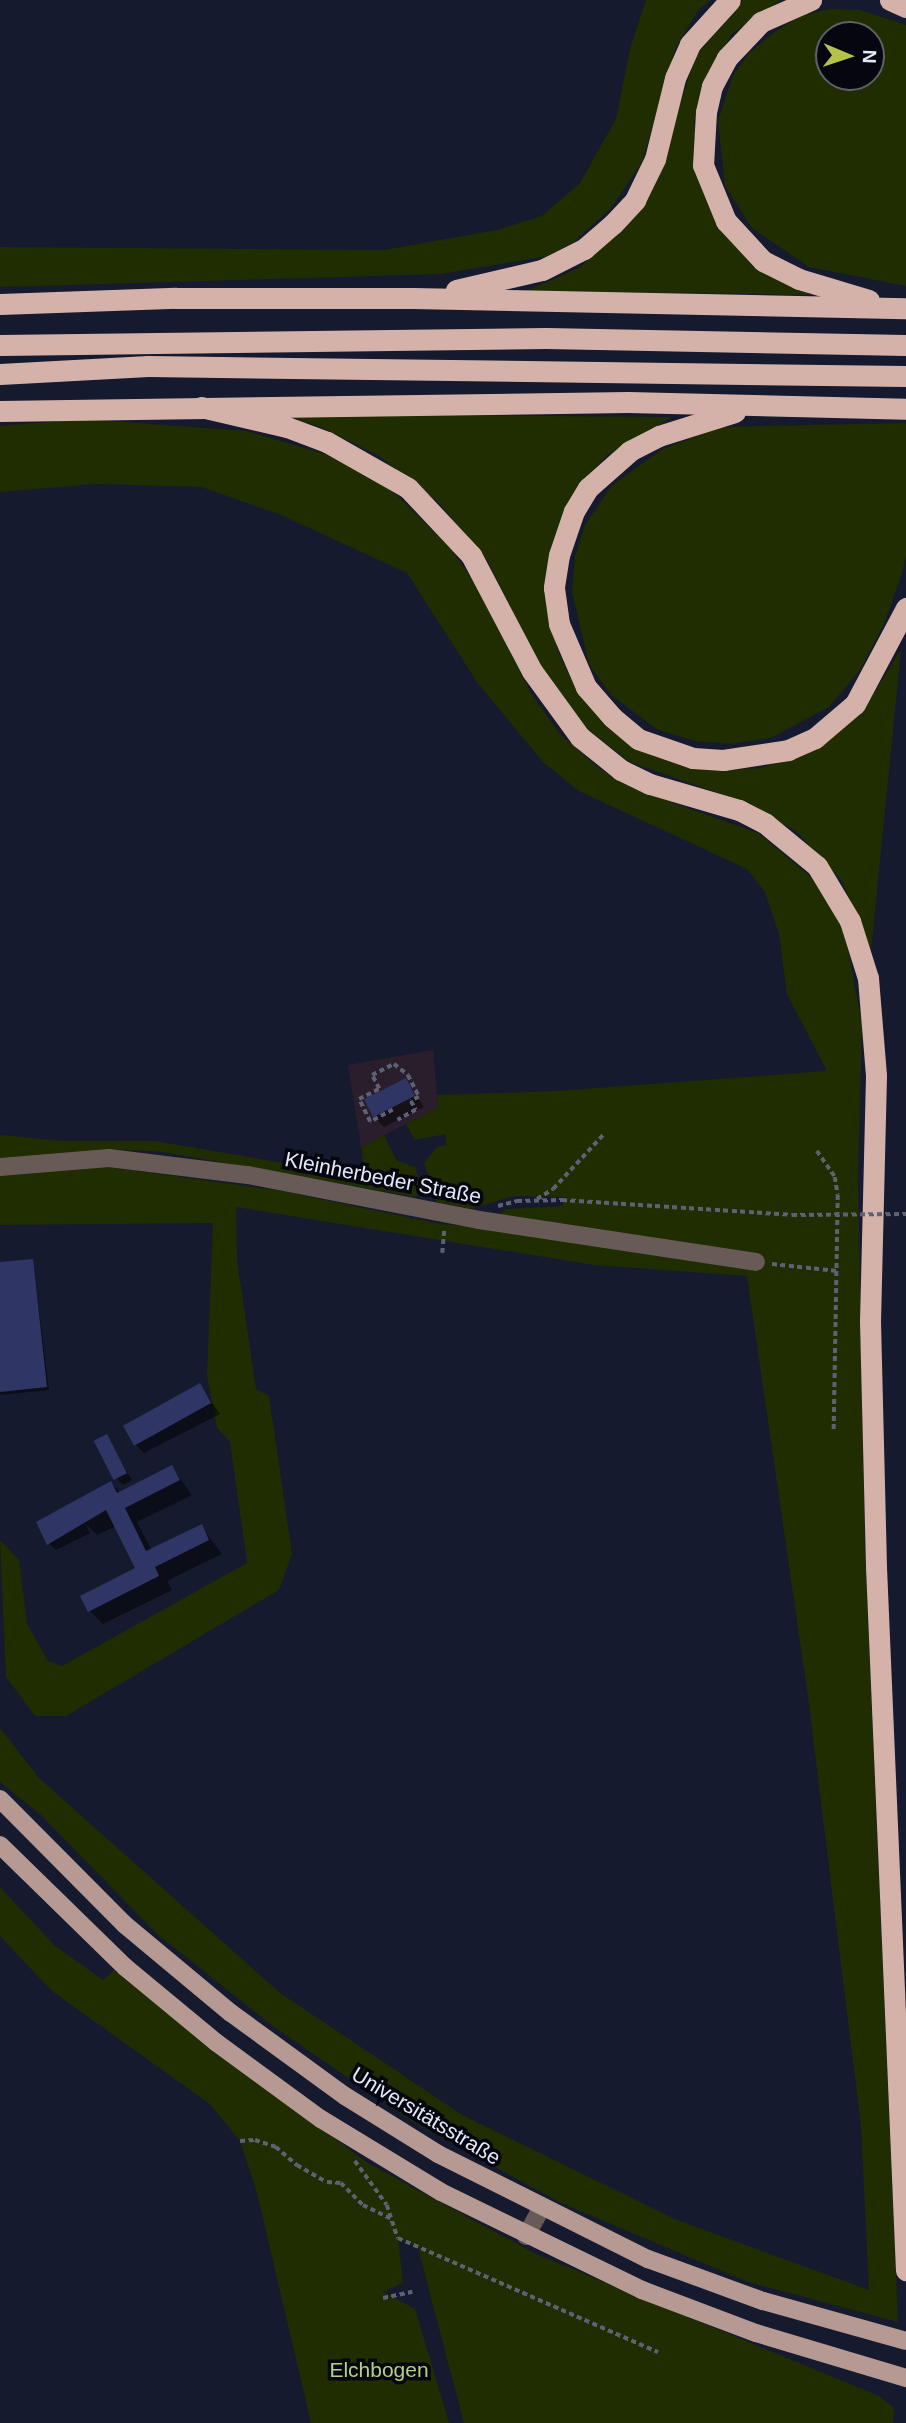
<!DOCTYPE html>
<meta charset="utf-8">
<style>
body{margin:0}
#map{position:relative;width:906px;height:2423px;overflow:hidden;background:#161a2f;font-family:Helvetica,sans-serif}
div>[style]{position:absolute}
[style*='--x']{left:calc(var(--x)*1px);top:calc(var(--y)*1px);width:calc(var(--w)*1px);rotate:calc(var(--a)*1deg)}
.commercial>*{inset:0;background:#2a1e2c}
.green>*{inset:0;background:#1f2d01}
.shadow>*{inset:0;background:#0007}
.building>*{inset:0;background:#2f3665;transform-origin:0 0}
.path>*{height:3.5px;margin-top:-1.75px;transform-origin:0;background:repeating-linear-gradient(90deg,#5d6174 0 5px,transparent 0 8.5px)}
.minor>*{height:18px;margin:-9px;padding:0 9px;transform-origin:9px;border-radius:9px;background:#685a57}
.major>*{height:18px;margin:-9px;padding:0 9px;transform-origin:9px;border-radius:9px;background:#b59992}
.highway>*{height:21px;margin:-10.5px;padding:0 10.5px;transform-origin:10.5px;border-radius:10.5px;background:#d4b2aa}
.path-bridge>*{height:3.5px;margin-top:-1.75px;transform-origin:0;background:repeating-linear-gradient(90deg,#5d6174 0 5px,transparent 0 8.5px)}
span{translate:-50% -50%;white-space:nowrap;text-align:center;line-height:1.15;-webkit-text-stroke:7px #05060f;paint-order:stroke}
.street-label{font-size:21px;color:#e4e8f7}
.park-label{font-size:21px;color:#b3d280}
.north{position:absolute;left:815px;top:21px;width:70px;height:70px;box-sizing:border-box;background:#05060f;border:2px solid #5e606c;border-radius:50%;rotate:92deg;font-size:19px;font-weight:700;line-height:28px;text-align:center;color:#e4e8f7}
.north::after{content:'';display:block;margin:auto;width:24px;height:32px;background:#b6c149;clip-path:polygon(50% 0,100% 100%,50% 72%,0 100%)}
</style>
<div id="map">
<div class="commercial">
<i style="clip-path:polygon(433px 1050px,438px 1108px,361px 1147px,348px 1065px)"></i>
</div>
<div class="green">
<i style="clip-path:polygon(646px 0,711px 0,699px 9px,675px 49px,642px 162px,611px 208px,574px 242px,548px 256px,441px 274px,0 287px,0 247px,384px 250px,497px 230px,542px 216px,580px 183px,616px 119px,630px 49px)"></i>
<i style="clip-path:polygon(743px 0,781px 0,732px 34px,702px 88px,694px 121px,699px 183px,712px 214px,730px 240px,791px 286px,813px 295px,526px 291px,579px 268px,637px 214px,659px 172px,695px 57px)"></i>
<i style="clip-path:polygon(evenodd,830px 9px,860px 10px,906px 25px,906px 286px,809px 267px,752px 228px,725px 186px,718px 121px,733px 75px,750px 52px,776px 31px,802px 15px,830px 9px,829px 35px,871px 35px,871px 77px,829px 77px,829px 35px)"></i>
<i style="clip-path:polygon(282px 414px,672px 417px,607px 455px,587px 476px,549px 615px,559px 653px,574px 685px,629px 742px,656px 757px,724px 770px,762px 768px,824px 742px,867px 704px,901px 650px,871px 950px,842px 881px,796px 831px,738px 800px,630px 762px,582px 725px,541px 668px,487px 560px,437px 501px,379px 456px,322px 428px)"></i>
<i style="clip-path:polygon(83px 419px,246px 431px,325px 454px,360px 470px,398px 496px,453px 551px,483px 596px,531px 693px,559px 733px,600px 769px,637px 790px,758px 833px,816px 881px,845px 932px,862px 1025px,858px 1173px,865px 1549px,898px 2322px,748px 2282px,559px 2202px,413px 2122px,274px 2027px,156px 1933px,41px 1815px,0 1782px,0 1728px,39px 1778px,280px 1993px,464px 2116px,677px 2220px,869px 2290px,861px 2126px,808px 1697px,747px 1276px,594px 1265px,236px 1207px,237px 1260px,256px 1389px,269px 1396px,292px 1554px,279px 1590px,66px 1716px,35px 1716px,6px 1677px,0 1540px,19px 1560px,27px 1624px,48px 1661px,62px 1666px,247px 1563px,230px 1442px,217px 1428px,207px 1376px,213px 1223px,0 1225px,0 1135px,65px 1141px,155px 1141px,365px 1177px,361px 1147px,384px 1135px,396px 1160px,415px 1167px,420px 1183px,416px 1197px,163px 1152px,110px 1149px,108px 1167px,277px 1190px,440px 1224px,503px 1229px,501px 1212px,506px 1209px,561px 1206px,567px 1197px,513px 1196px,471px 1209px,437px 1202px,424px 1163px,437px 1147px,446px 1145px,446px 1134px,415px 1140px,406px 1124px,438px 1108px,437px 1095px,557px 1091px,827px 1071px,787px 994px,779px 934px,765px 892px,747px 869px,579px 791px,543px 762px,477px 682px,407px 573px,281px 515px,202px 487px,96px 484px,0 492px,0 426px)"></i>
<i style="clip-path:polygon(906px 423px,906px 555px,902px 573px,884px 624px,860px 670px,829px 707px,771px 738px,732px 744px,695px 741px,658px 730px,611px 695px,589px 664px,572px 592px,575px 557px,585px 525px,612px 485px,663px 449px,721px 427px)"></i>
<i style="clip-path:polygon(0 1887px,55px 1946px,103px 1980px,114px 1970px,366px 2162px,536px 2254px,879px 2396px,894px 2408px,893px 2423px,464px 2423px,418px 2248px,398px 2238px,403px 2283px,383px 2292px,415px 2309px,449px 2423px,311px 2423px,256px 2189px,240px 2141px,210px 2104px,52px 1991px,0 1936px)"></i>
</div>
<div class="shadow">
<i style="clip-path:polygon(406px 1080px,424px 1107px,384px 1127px,374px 1117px)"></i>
<i style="clip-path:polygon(33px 1261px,49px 1390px,0 1395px,0 1264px)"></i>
<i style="clip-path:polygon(200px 1386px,220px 1414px,144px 1453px,134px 1443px)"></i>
<i style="clip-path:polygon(106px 1437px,132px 1480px,123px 1485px,116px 1478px)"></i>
<i style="clip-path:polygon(172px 1467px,192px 1495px,137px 1522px,152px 1551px,201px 1526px,222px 1554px,167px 1581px,172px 1590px,103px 1624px,89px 1610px,138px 1569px,116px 1526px,97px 1535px,85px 1523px,90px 1533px,56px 1550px,49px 1544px,111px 1483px,121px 1493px)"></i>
</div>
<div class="building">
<i style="left:406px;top:1078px;width:20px;height:47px;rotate:63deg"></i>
<i style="clip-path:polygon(33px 1259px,47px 1387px,0 1392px,0 1262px)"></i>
<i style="left:200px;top:1383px;width:23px;height:88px;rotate:61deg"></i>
<i style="left:107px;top:1434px;width:44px;height:15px;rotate:63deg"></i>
<i style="clip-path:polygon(172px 1465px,180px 1480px,125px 1508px,146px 1551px,202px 1524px,209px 1540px,155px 1567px,159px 1576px,88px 1612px,80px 1596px,135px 1568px,106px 1510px,47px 1545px,36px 1522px,111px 1481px,117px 1493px)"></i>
</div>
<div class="path">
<i style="--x:393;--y:1110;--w:26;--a:152"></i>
<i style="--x:370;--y:1122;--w:25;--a:-116"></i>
<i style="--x:359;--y:1099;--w:22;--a:-27"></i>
<i style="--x:379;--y:1089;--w:16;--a:-117"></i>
<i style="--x:372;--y:1075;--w:25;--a:-27"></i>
<i style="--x:394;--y:1064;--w:18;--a:38"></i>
<i style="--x:408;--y:1075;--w:25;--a:63"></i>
<i style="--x:419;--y:1097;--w:9;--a:153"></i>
<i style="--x:411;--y:1101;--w:10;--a:61"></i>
<i style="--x:416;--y:1110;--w:21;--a:151"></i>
<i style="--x:817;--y:1151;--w:32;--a:55"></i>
<i style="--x:835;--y:1177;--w:18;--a:81"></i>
<i style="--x:838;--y:1195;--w:238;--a:91"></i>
<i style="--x:537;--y:1199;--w:19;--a:-32"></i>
<i style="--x:553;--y:1189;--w:74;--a:-47.2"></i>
<i style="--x:498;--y:1206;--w:20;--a:-15"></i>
<i style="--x:517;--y:1201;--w:45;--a:-1.3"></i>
<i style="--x:562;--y:1200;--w:230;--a:3.7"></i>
<i style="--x:442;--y:1253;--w:23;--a:-85"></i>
<i style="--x:772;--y:1264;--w:65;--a:6.1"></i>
<i style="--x:240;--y:2141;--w:15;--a:-4"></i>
<i style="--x:255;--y:2140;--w:22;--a:18"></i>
<i style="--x:276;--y:2147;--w:28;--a:41"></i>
<i style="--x:297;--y:2165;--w:34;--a:30"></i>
<i style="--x:327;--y:2182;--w:14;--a:4"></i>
<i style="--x:341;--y:2183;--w:31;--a:45"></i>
<i style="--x:363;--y:2205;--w:32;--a:26"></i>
<i style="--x:355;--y:2161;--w:54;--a:54"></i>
<i style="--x:387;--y:2205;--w:35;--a:72"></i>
<i style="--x:398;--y:2238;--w:284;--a:23.7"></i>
<i style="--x:383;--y:2298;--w:30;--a:-12"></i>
</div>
<div class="minor">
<i style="--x:0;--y:1167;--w:109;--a:-4.7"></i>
<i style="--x:109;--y:1158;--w:140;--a:7"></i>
<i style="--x:248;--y:1175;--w:235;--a:11"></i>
<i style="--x:479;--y:1220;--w:280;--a:8.6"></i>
<i style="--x:526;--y:2236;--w:31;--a:-61"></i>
</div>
<div class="major">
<i style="--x:0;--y:1799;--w:176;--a:45.2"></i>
<i style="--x:124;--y:1924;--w:139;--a:39.8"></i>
<i style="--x:231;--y:2013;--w:141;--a:36.1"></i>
<i style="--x:345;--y:2096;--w:110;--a:31.9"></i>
<i style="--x:438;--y:2154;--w:235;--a:26.6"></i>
<i style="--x:648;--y:2259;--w:122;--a:20.1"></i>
<i style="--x:763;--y:2301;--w:148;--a:15.6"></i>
<i style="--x:0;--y:1845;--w:175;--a:44.3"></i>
<i style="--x:125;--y:1967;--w:119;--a:39.6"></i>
<i style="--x:217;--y:2043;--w:129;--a:36.2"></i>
<i style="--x:321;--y:2119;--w:140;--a:31.3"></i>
<i style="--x:441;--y:2192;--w:224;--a:26"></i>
<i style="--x:642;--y:2290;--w:122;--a:20.7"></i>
<i style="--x:756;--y:2333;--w:157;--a:16.7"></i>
</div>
<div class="highway">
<i style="--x:811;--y:0;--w:55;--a:156.3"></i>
<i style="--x:761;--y:22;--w:50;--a:133.4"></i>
<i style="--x:727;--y:58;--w:32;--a:118"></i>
<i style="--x:712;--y:86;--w:27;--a:103"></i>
<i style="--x:706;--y:112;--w:53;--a:93.2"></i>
<i style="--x:703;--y:165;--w:61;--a:67.7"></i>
<i style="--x:726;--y:221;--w:54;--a:47.2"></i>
<i style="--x:763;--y:261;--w:40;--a:26.6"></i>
<i style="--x:799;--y:279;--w:73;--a:16.7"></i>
<i style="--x:890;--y:0;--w:17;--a:24"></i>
<i style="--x:456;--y:290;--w:88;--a:-13.1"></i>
<i style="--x:542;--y:270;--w:47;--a:-26.6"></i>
<i style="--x:584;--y:249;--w:38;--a:-41"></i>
<i style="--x:613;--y:224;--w:33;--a:-47"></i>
<i style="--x:635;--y:200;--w:46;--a:-64"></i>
<i style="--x:655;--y:159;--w:83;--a:-76.1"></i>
<i style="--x:675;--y:78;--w:37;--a:-66"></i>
<i style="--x:690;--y:44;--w:59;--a:-47.7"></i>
<i style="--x:0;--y:304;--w:176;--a:-2"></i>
<i style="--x:176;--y:298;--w:237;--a:0"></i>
<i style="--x:413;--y:298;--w:493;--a:1.2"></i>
<i style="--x:0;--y:345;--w:546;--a:-0.73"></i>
<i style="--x:546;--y:338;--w:360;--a:1.1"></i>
<i style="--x:0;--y:374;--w:148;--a:-3.1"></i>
<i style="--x:148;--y:366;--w:758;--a:0.76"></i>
<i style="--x:201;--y:407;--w:88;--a:13.1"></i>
<i style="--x:287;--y:427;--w:43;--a:20.6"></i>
<i style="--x:327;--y:442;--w:93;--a:29.6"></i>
<i style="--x:408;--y:488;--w:92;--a:46.8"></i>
<i style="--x:471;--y:555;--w:131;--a:62.3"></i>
<i style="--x:532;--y:671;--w:82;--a:54"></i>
<i style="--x:580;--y:737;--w:53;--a:38.8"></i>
<i style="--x:621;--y:770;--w:32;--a:26"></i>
<i style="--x:650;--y:784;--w:93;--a:16.3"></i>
<i style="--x:739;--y:810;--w:30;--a:27"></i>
<i style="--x:766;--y:824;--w:66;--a:39.5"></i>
<i style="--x:817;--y:866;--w:64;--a:59"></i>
<i style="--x:850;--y:921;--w:60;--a:72.5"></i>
<i style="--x:868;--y:978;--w:98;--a:85.3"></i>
<i style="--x:876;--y:1076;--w:245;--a:91.4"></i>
<i style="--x:870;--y:1321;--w:246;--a:88.6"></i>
<i style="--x:876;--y:1567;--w:704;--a:87.56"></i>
<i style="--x:0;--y:411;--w:628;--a:-0.82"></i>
<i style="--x:628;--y:402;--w:278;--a:1.4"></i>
<i style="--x:735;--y:412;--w:80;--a:162.5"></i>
<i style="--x:659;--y:436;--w:33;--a:153"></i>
<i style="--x:630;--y:451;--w:56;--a:138.6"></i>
<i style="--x:588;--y:488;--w:27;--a:121"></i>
<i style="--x:574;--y:511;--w:46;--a:108.8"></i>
<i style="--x:559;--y:555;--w:33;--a:99"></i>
<i style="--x:554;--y:588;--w:36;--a:82"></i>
<i style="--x:559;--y:624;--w:69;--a:66.8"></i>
<i style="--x:586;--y:687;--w:40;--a:49"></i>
<i style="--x:612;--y:717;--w:34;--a:40"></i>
<i style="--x:638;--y:739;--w:58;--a:19.1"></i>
<i style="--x:693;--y:758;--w:30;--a:4"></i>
<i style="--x:723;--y:760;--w:66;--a:-8.7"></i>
<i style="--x:788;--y:750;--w:30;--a:-24"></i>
<i style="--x:815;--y:738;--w:52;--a:-40.4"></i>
<i style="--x:855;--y:704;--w:109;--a:-62"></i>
</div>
<div class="path-bridge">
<i style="--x:792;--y:1215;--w:114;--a:-0.5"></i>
</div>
<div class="street-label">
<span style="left:383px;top:1178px;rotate:11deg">Kleinherbeder Straße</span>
<span style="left:426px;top:2116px;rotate:31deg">Universitätsstraße</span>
</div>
<div class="park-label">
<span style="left:379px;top:2370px">Elchbogen</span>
</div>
<div class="north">N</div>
</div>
